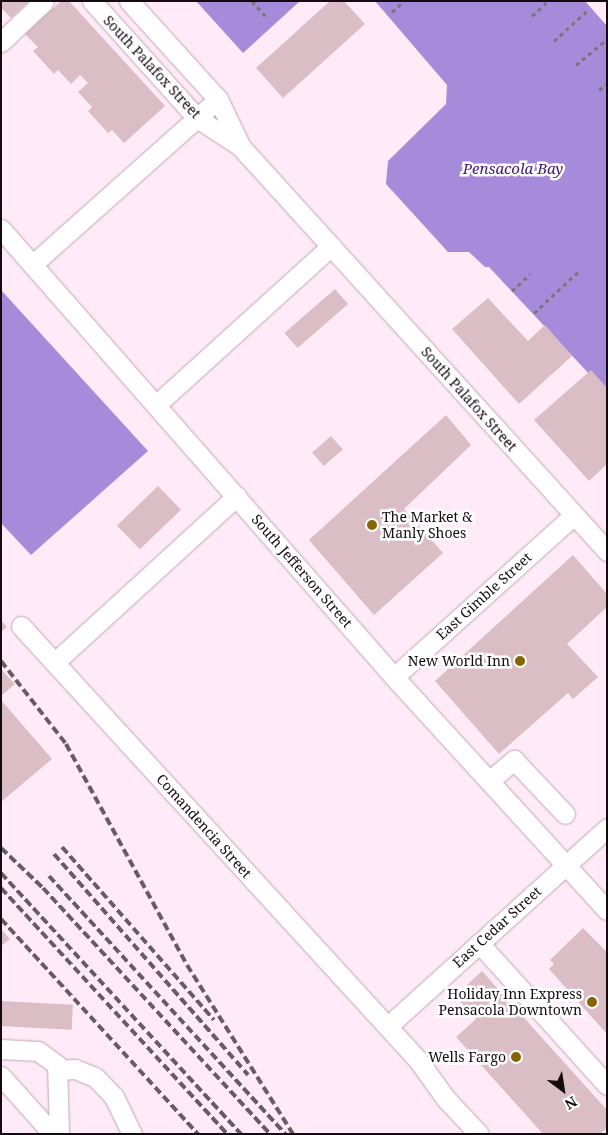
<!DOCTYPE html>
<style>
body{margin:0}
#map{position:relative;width:608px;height:1135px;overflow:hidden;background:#ffebf7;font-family:"Noto Serif",serif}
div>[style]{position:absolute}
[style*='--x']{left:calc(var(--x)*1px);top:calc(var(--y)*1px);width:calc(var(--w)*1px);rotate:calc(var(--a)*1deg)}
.water>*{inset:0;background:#a58bd9}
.building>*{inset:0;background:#dabdc5;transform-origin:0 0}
.path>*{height:3px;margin-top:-1.5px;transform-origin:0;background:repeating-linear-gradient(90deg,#7f727a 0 4px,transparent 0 8px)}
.roads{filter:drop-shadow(0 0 1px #bfa7b6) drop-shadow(0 0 1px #bfa7b6)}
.minor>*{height:19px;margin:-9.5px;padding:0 9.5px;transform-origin:9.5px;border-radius:9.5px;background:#fff}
.rail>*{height:4px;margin-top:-2px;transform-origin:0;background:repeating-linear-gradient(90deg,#685c63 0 8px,transparent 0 12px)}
.dots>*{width:14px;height:14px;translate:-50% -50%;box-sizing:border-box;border:2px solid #fff;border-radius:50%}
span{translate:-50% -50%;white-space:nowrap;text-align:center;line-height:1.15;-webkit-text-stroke:5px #fff;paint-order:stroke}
.street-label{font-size:14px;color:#130b10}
.poi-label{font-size:14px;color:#130b10}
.left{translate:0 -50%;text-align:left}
.right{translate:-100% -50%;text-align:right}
.water-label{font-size:15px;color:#3f1571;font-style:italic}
.frame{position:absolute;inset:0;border:2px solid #130b10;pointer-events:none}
.north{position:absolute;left:538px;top:1065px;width:50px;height:50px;-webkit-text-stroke:4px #fff;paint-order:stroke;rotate:149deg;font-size:14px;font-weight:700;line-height:20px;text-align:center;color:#130b10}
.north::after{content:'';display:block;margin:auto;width:18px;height:22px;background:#130b10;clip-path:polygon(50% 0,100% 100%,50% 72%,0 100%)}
</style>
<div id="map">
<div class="water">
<i style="clip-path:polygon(196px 1px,300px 1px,243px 53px)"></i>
<i style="clip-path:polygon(375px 1px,585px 1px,607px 26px,607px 393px,489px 267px,485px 267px,469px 252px,448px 252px,386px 184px,388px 161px,446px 104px,447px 85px)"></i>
<i style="clip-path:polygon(1px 290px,148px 451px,31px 555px,1px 523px)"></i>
</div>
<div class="building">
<i style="clip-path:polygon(1px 1px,29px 1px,11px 18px,1px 8px)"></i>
<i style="clip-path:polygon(61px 1px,69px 1px,165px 106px,124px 143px,112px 130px,108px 133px,88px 111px,92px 107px,78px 92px,88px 83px,80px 75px,71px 84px,58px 70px,54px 74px,33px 51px,38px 47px,25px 34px)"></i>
<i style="clip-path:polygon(330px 1px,344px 1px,365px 24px,283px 98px,256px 68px)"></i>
<i style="left:335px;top:289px;width:20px;height:67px;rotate:49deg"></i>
<i style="clip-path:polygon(488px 298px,528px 341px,545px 325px,572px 356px,519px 404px,452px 329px)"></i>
<i style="clip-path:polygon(591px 370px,607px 388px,607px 464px,589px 481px,534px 420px)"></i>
<i style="clip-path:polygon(446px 415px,471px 445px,404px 509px,443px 553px,374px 615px,309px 540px)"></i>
<i style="left:331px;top:436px;width:18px;height:25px;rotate:49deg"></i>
<i style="left:158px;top:486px;width:33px;height:57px;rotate:46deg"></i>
<i style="clip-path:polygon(573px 555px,607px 594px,607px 607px,567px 644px,598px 677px,573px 699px,568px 693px,499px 754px,435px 681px)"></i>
<i style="clip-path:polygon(1px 620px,7px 627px,1px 632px)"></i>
<i style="clip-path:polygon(1px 669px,15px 684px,1px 696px)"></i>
<i style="clip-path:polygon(1px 700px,52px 759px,1px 802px)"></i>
<i style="clip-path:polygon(583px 928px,607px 952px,607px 1034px,549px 969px,554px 964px,550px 960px)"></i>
<i style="clip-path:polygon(1px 929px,10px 939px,1px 946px)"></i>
<i style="clip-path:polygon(482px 971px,607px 1110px,607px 1128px,600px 1134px,543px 1134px,456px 1037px,476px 1019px,455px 996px)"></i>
<i style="left:1px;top:1001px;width:72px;height:25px;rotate:3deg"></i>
</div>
<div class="path">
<i style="--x:252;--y:1;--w:24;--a:48"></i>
<i style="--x:392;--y:12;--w:16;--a:-43"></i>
<i style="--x:532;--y:16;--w:22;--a:-43"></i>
<i style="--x:554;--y:41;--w:45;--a:-42.3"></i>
<i style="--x:576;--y:65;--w:40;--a:-40"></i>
<i style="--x:599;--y:90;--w:10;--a:-37"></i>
<i style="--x:512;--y:291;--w:25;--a:-43"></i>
<i style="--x:534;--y:313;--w:60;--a:-43"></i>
</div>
<div class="roads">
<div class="minor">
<i style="--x:92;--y:1;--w:157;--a:48.1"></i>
<i style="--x:197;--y:118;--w:51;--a:33.1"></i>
<i style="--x:240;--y:146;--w:547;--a:47.82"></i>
<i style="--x:129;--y:1;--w:132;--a:47.8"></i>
<i style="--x:218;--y:99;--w:51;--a:64.4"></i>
<i style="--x:1;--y:42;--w:59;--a:-43.6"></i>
<i style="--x:1;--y:229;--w:596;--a:48.74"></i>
<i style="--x:394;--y:677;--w:316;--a:47.6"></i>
<i style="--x:33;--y:264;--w:248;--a:-41.7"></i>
<i style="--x:157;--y:404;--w:235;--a:-42.2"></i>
<i style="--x:21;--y:626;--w:588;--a:47.55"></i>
<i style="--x:418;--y:1060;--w:48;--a:54.3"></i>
<i style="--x:446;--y:1099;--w:48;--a:46.7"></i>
<i style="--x:55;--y:662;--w:246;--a:-42.4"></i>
<i style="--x:394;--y:677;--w:242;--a:-42"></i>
<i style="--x:489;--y:781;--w:33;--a:-40"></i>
<i style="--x:514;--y:760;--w:74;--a:46.6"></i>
<i style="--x:479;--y:943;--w:191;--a:48"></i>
<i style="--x:388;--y:1026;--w:295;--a:-42.1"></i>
<i style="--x:1;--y:1049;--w:37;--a:3"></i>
<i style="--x:38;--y:1051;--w:24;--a:36"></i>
<i style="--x:57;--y:1065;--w:69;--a:88.3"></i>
<i style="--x:58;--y:1070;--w:17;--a:-3"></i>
<i style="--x:75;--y:1069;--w:22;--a:22"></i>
<i style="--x:95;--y:1077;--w:28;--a:46"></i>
<i style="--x:114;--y:1097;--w:41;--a:64.1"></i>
<i style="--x:1;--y:1076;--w:78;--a:48.1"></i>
</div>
</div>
<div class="rail">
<i style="--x:1;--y:661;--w:105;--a:51.9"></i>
<i style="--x:66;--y:744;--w:252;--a:61.3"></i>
<i style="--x:187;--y:965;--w:199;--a:57.9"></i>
<i style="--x:62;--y:847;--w:230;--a:48.7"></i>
<i style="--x:1;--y:848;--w:58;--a:43.6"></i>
<i style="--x:43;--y:888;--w:335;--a:47.3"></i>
<i style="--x:54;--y:854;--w:294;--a:48.7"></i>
<i style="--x:1;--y:873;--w:355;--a:47.4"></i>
<i style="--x:49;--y:876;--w:350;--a:47.5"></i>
<i style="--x:1;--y:888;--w:334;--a:47.4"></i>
<i style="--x:1;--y:919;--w:292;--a:47.5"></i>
</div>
<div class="dots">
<i style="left:372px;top:525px;background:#886400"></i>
<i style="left:520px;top:661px;background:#886400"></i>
<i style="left:592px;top:1002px;background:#886400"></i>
<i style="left:516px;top:1057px;background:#886400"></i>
</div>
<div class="street-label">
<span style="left:152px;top:67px;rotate:47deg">South Palafox Street</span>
<span style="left:469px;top:399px;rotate:48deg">South Palafox Street</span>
<span style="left:302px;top:571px;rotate:49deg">South Jefferson Street</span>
<span style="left:484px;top:596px;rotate:-42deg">East Gimble Street</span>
<span style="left:204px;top:826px;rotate:48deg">Comandencia Street</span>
<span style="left:497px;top:927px;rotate:-42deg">East Cedar Street</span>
</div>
<div class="poi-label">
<span class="left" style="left:382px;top:525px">The Market &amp;<br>Manly Shoes</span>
<span class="right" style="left:510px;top:661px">New World Inn</span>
<span class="right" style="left:582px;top:1002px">Holiday Inn Express<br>Pensacola Downtown</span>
<span class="right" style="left:506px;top:1057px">Wells Fargo</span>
</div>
<div class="water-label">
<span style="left:513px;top:169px">Pensacola Bay</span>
</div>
<div class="frame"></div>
<div class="north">N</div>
</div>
